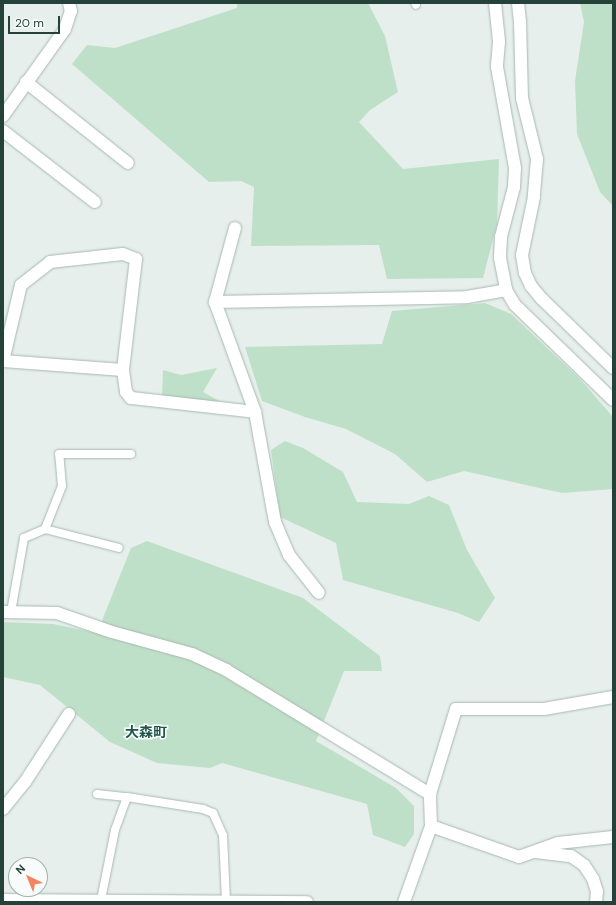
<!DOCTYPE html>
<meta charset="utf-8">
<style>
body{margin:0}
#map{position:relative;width:616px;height:905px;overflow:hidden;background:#e6efeb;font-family:"DM Sans","Noto Sans JP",sans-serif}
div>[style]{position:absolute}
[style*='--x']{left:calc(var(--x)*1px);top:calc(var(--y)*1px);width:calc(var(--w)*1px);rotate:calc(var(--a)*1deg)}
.green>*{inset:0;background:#bfe0c8}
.roads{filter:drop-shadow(0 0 1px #a8b8b2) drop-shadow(0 0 1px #a8b8b2)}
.service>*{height:8px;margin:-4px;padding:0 4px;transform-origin:4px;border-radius:4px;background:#fff}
.minor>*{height:12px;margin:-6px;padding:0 6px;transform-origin:6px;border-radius:6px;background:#fff}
span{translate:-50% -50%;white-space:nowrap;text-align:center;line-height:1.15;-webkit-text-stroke:3px #f7fbf9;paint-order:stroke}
.neighbourhood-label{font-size:14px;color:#1f5548;font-weight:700}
.frame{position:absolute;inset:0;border:4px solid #24423a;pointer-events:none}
.north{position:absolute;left:8px;top:857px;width:40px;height:40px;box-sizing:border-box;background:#f7fbf9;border:1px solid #a3b1ad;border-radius:50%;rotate:316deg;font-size:11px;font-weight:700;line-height:16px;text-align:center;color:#24423a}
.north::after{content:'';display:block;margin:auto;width:14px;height:18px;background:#f4845f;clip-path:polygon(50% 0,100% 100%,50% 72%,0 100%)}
.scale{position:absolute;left:8px;top:16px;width:52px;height:18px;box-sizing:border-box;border:2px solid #24423a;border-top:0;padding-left:5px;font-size:12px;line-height:14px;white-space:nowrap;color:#24423a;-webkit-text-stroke:3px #f7fbf9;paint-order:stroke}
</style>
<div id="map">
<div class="green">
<i style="clip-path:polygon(237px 3px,368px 3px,385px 36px,398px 92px,370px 110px,359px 122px,403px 169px,499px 159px,497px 224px,483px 278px,387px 279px,379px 245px,251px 246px,254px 187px,241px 181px,209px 182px,72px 64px,87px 45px,115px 48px,237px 8px)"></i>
<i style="clip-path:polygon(580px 3px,613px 3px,613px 206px,600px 192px,577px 134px,575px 81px,584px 22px)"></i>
<i style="clip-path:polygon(485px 303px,511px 314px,580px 379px,613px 417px,613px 489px,562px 493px,464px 471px,427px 482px,395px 454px,346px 429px,305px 417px,262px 401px,245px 347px,382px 344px,392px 311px)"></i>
<i style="clip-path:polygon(217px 368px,203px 392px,223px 403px,162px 396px,163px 370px,181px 375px)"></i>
<i style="clip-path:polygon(285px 441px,303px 448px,343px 472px,357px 502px,409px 504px,429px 496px,449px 505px,467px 550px,495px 598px,479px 622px,458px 613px,343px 580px,336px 543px,280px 517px,271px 450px)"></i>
<i style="clip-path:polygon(147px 541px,303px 598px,380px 656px,382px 671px,344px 671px,316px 741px,396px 788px,414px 806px,414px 834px,405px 847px,373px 835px,367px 804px,222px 763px,210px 768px,157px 763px,110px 742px,40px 685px,3px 677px,3px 622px,53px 624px,97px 633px,131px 548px)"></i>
</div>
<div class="roads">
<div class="service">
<i style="--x:415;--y:3;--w:2;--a:63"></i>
<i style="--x:45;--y:529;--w:46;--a:-68.4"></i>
<i style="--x:62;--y:486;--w:32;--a:-95"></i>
<i style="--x:59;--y:454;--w:72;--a:0"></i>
<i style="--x:11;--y:612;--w:75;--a:-80"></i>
<i style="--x:24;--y:538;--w:23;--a:-23"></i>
<i style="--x:45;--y:529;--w:76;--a:14.4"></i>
<i style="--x:97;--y:794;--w:30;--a:6"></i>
<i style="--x:127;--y:797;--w:77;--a:9"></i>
<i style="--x:203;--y:809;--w:11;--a:22"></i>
<i style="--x:213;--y:813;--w:24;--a:66"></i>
<i style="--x:223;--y:835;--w:67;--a:87.4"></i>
<i style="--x:101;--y:900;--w:71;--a:-78.7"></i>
<i style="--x:115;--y:830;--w:35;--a:-70"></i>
</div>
<div class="minor">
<i style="--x:495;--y:3;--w:39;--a:84"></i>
<i style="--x:499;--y:42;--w:25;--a:95"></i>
<i style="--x:497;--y:67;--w:103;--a:79.9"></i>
<i style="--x:515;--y:168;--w:19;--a:93"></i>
<i style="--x:514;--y:187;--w:52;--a:104.6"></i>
<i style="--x:501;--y:237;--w:21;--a:93"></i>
<i style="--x:500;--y:258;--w:33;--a:79"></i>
<i style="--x:506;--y:290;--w:17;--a:59"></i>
<i style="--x:515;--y:305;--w:136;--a:44.1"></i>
<i style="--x:518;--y:3;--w:19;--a:84"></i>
<i style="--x:520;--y:22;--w:76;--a:88.5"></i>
<i style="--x:522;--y:98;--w:63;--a:76.2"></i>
<i style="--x:537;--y:159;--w:38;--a:95"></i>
<i style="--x:534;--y:197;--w:59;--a:101.7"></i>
<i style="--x:522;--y:255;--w:18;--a:81"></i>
<i style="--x:525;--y:273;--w:14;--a:65"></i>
<i style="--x:531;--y:286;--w:17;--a:50"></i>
<i style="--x:542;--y:299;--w:99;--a:44.2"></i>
<i style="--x:26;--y:82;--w:130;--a:38.5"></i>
<i style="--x:3;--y:116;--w:107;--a:-54.5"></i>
<i style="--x:65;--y:29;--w:19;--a:-72"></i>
<i style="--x:71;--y:11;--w:8;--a:-104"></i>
<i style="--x:3;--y:131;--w:116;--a:37.7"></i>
<i style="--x:235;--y:228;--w:77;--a:105.1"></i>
<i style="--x:215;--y:302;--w:252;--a:-1.1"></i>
<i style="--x:467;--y:297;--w:40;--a:-10"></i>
<i style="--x:215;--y:302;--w:117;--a:70"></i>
<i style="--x:3;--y:361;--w:78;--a:-76.7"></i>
<i style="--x:21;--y:285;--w:37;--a:-38"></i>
<i style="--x:50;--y:262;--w:73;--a:-6.3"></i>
<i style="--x:123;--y:254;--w:14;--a:21"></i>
<i style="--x:136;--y:259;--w:112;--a:96.7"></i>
<i style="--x:123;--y:370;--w:22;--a:82"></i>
<i style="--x:126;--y:392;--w:8;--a:50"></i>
<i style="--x:131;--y:398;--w:125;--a:6.4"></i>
<i style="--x:255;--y:412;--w:112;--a:79.7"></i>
<i style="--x:275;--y:522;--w:36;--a:67"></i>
<i style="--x:289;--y:555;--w:48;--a:51.7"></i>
<i style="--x:3;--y:361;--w:120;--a:4.3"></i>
<i style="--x:3;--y:612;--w:54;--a:1.1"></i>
<i style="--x:57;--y:613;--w:58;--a:19.1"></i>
<i style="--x:112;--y:632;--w:83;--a:15.4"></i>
<i style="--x:192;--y:654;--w:38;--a:25"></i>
<i style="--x:226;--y:670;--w:239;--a:31.3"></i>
<i style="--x:3;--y:809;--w:35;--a:-51"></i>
<i style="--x:25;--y:782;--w:81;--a:-57.1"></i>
<i style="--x:431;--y:826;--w:93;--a:19.4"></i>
<i style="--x:519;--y:857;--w:41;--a:-19.7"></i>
<i style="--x:558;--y:843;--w:55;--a:-6.2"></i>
<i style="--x:536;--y:852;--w:35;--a:7"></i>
<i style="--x:571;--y:856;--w:16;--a:35"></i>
<i style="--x:584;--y:865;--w:17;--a:57"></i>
<i style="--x:593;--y:879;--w:13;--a:72"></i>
<i style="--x:597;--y:891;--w:11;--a:95"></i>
<i style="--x:3;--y:900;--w:304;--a:0.4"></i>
<i style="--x:404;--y:902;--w:81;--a:-70.4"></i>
<i style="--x:431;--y:826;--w:32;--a:-92"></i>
<i style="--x:430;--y:794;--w:89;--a:-73"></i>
<i style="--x:456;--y:709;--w:88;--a:0"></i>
<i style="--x:544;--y:709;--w:70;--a:-9.9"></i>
</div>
</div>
<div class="neighbourhood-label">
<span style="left:146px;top:732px">大森町</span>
</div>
<div class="frame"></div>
<div class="north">N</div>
<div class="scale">20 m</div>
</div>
